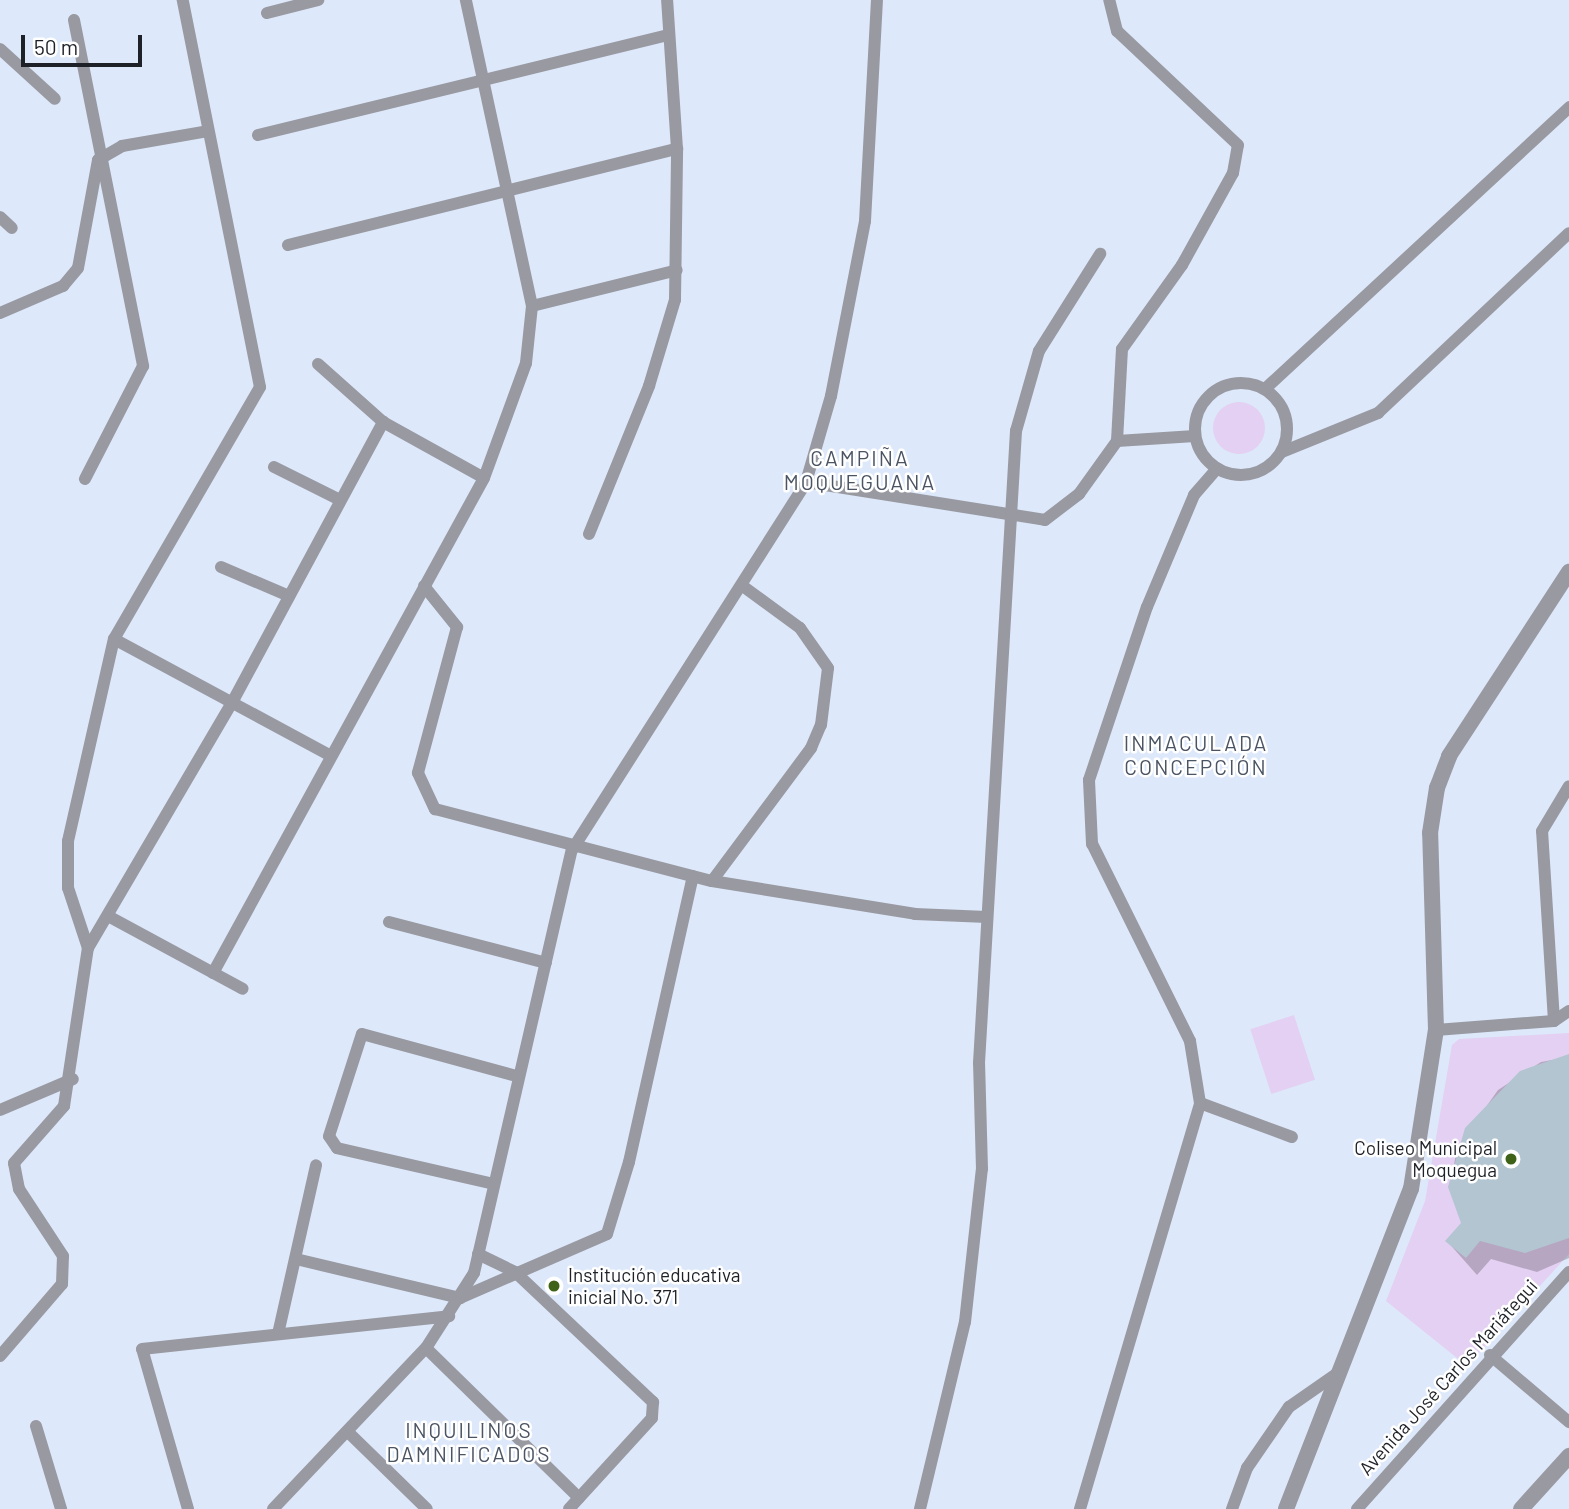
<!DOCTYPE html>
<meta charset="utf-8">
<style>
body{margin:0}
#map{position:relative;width:1569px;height:1509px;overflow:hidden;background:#dde9fa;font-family:Barlow,sans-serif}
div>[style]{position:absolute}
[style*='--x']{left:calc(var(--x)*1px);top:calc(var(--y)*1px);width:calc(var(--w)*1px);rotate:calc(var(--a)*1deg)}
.green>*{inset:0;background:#e4d0f2;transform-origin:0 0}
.round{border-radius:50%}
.shadow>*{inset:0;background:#0003}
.building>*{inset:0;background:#b2c5d1}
.minor>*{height:12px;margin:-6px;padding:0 6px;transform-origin:6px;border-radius:6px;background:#9999a2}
.minor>.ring{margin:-6px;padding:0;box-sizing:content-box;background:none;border:12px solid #9999a2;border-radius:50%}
.tertiary>*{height:16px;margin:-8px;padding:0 8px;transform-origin:8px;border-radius:8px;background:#9999a2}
.dots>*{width:19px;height:19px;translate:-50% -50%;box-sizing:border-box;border:4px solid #fff;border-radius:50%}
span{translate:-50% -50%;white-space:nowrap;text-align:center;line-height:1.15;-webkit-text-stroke:5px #fff;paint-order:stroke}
.poi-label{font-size:19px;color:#1e2228}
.right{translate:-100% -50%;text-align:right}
.left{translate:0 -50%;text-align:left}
.street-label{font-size:19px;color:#1e2228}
.neighbourhood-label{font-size:21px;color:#4b5463;letter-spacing:2px}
.scale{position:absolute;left:21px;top:35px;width:121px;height:32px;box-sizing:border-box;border:4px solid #1e2228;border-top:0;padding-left:9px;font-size:21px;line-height:24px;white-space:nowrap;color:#1e2228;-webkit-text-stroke:5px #fff;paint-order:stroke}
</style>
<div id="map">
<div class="green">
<i class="round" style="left:1213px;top:402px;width:52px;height:52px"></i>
<i style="left:1294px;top:1015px;width:68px;height:46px;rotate:72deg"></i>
<i style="clip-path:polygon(1569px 1033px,1569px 1254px,1467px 1366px,1386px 1301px,1425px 1201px,1452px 1045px,1459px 1039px)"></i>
</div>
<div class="shadow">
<i style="clip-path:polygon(1569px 1057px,1569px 1258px,1537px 1272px,1491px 1259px,1477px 1275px,1447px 1241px,1463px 1223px,1450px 1187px,1457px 1148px,1498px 1090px,1541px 1062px)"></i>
</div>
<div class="building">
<i style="clip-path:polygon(1569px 1054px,1569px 1238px,1525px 1253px,1480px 1241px,1466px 1258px,1445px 1241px,1461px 1223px,1448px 1187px,1465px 1128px,1520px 1071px)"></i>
</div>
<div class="minor">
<i style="--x:267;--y:13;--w:53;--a:-14.3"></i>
<i style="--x:74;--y:20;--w:353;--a:78.7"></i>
<i style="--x:143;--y:366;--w:127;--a:117.2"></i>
<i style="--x:0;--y:49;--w:74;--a:42.3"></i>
<i style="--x:258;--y:135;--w:421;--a:-13.7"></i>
<i style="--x:0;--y:217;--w:16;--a:43"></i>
<i style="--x:288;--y:245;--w:401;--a:-13.9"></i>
<i style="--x:532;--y:306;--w:149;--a:-13.9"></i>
<i style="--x:0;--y:313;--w:69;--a:-23.2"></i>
<i style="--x:63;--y:286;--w:23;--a:-50"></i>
<i style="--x:78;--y:268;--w:110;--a:-79.5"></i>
<i style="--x:98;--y:160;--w:28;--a:-30"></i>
<i style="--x:122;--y:146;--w:87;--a:-9.9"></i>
<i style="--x:318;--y:364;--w:87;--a:41.7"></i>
<i style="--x:383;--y:422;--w:115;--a:29"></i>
<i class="ring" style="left:1195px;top:383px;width:80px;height:80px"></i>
<i style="--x:1265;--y:389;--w:415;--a:-42.8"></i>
<i style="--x:1117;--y:441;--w:78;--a:-3.7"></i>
<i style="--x:1282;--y:452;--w:104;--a:-22.1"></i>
<i style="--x:1378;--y:413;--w:262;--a:-43.3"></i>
<i style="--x:274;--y:467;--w:72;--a:26.6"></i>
<i style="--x:806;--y:482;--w:242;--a:9"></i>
<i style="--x:1045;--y:520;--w:43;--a:-37.4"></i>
<i style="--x:1079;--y:494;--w:65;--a:-54.4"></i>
<i style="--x:1117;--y:441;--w:92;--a:-86.9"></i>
<i style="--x:1122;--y:349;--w:103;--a:-54.5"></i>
<i style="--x:1182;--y:265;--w:105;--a:-61"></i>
<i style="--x:1233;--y:173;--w:28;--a:-80"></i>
<i style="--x:1238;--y:145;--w:166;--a:-136.7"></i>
<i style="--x:1117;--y:31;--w:32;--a:-104"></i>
<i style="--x:589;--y:534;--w:160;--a:-67.9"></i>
<i style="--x:649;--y:386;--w:90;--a:-73.2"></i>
<i style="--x:675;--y:300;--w:151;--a:-89.2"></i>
<i style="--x:677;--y:149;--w:149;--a:-93.8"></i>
<i style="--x:221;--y:567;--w:74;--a:23.1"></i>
<i style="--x:424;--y:586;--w:53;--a:51.2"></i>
<i style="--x:457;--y:627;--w:151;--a:105"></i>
<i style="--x:418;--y:773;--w:40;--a:65"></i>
<i style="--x:435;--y:809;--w:286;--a:14.6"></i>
<i style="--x:712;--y:881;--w:206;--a:9.2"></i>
<i style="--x:915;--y:914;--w:72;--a:2.4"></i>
<i style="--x:114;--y:639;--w:244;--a:28.3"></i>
<i style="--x:712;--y:881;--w:166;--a:-53.3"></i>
<i style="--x:811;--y:748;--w:25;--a:-67"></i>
<i style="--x:821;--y:725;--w:57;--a:-83"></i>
<i style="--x:828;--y:668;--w:49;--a:-125"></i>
<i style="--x:800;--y:628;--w:69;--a:-143.8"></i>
<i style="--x:108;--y:916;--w:153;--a:28.4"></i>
<i style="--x:389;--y:922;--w:162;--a:14.6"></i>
<i style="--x:88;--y:948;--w:63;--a:-108.4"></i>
<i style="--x:68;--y:888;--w:47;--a:-90"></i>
<i style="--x:68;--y:841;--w:207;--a:-77.2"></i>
<i style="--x:114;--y:639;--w:291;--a:-59.9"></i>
<i style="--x:260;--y:387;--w:395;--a:-101.3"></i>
<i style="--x:213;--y:973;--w:564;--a:-61.3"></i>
<i style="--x:484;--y:478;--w:122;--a:-69.9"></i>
<i style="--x:526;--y:363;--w:57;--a:-84"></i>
<i style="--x:532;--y:306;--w:313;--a:-102.2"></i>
<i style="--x:1554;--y:1021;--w:190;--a:-93.6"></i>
<i style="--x:1542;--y:831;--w:52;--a:-59"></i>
<i style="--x:1436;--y:1030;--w:118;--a:-4.4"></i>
<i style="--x:1554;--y:1021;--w:18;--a:-34"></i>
<i style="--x:1200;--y:1103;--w:98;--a:20.3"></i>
<i style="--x:0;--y:1110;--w:79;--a:-23"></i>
<i style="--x:494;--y:1184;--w:161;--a:-167.1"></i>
<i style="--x:337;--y:1148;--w:14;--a:-124"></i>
<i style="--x:329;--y:1136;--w:107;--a:-72.1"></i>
<i style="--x:362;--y:1034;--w:161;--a:15.2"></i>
<i style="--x:478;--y:1254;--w:41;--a:25.9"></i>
<i style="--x:515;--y:1272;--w:190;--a:43.3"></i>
<i style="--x:653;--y:1402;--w:16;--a:94"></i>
<i style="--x:652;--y:1418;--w:123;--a:132.4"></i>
<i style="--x:296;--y:1259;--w:169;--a:13.4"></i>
<i style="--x:460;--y:1298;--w:160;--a:-23.5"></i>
<i style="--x:607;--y:1234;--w:75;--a:-73"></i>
<i style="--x:629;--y:1162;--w:293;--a:-77.4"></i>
<i style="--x:278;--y:1334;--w:173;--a:-77.3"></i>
<i style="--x:426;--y:1348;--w:214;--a:44.4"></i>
<i style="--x:1490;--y:1355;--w:104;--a:40.3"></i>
<i style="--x:0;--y:1356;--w:95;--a:-49.3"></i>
<i style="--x:62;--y:1284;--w:28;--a:-88"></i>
<i style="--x:63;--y:1256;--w:80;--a:-123.3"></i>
<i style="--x:19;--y:1189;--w:26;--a:-101"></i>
<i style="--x:14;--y:1163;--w:76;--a:-48.7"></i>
<i style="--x:64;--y:1106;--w:160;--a:-81.4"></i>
<i style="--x:88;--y:948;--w:289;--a:-59.6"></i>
<i style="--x:234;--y:699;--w:315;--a:-61.7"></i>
<i style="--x:36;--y:1426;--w:87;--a:73.2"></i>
<i style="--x:348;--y:1432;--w:110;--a:44.3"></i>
<i style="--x:188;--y:1509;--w:166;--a:-106"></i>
<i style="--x:142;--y:1349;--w:309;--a:-6.1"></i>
<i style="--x:273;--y:1509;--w:222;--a:-46.5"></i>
<i style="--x:426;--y:1348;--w:89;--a:-57.4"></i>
<i style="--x:474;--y:1273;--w:434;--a:-77"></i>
<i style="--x:572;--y:850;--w:436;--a:-57.5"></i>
<i style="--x:806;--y:482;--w:90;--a:-73.8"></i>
<i style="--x:831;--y:396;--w:178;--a:-79"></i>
<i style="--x:865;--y:221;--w:221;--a:-86.9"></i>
<i style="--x:920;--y:1509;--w:192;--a:-76.5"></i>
<i style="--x:965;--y:1322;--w:154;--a:-83.7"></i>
<i style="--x:982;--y:1169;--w:106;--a:-91.6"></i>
<i style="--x:979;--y:1063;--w:633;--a:-86.65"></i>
<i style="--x:1016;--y:431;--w:83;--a:-74"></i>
<i style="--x:1039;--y:351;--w:115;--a:-57.8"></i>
<i style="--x:1080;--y:1509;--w:423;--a:-73.5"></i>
<i style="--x:1200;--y:1103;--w:63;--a:-99.2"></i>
<i style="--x:1190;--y:1041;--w:220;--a:-116.4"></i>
<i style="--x:1092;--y:844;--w:64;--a:-92.7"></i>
<i style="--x:1089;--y:780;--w:182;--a:-71.5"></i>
<i style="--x:1147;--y:607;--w:121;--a:-67.2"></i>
<i style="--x:1194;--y:495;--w:35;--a:-49"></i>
<i style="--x:1232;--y:1509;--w:44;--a:-69.9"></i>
<i style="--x:1247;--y:1468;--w:74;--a:-55.5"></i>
<i style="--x:1289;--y:1407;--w:56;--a:-34.8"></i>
<i style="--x:1357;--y:1509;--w:318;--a:-48.2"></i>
</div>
<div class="tertiary">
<i style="--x:1286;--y:1509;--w:344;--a:-68.7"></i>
<i style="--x:1411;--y:1189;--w:161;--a:-81.1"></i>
<i style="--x:1436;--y:1030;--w:197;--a:-91.7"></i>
<i style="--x:1430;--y:833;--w:46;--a:-81.2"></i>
<i style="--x:1437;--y:788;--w:34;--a:-69"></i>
<i style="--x:1449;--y:756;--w:220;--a:-56.9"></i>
<i style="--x:1521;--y:1509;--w:72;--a:-47.8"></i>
</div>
<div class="dots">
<i style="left:1511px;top:1159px;background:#3f6219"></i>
<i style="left:554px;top:1286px;background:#3f6219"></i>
</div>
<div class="poi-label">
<span class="right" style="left:1497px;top:1159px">Coliseo Municipal<br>Moquegua</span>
<span class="left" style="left:568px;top:1286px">Institución educativa<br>inicial No. 371</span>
</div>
<div class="street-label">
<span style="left:1448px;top:1377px;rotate:-48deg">Avenida José Carlos Mariátegui</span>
</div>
<div class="neighbourhood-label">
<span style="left:860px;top:470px">CAMPIÑA<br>MOQUEGUANA</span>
<span style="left:1196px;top:755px">INMACULADA<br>CONCEPCIÓN</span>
<span style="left:469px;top:1442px">INQUILINOS<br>DAMNIFICADOS</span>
</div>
<div class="scale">50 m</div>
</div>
